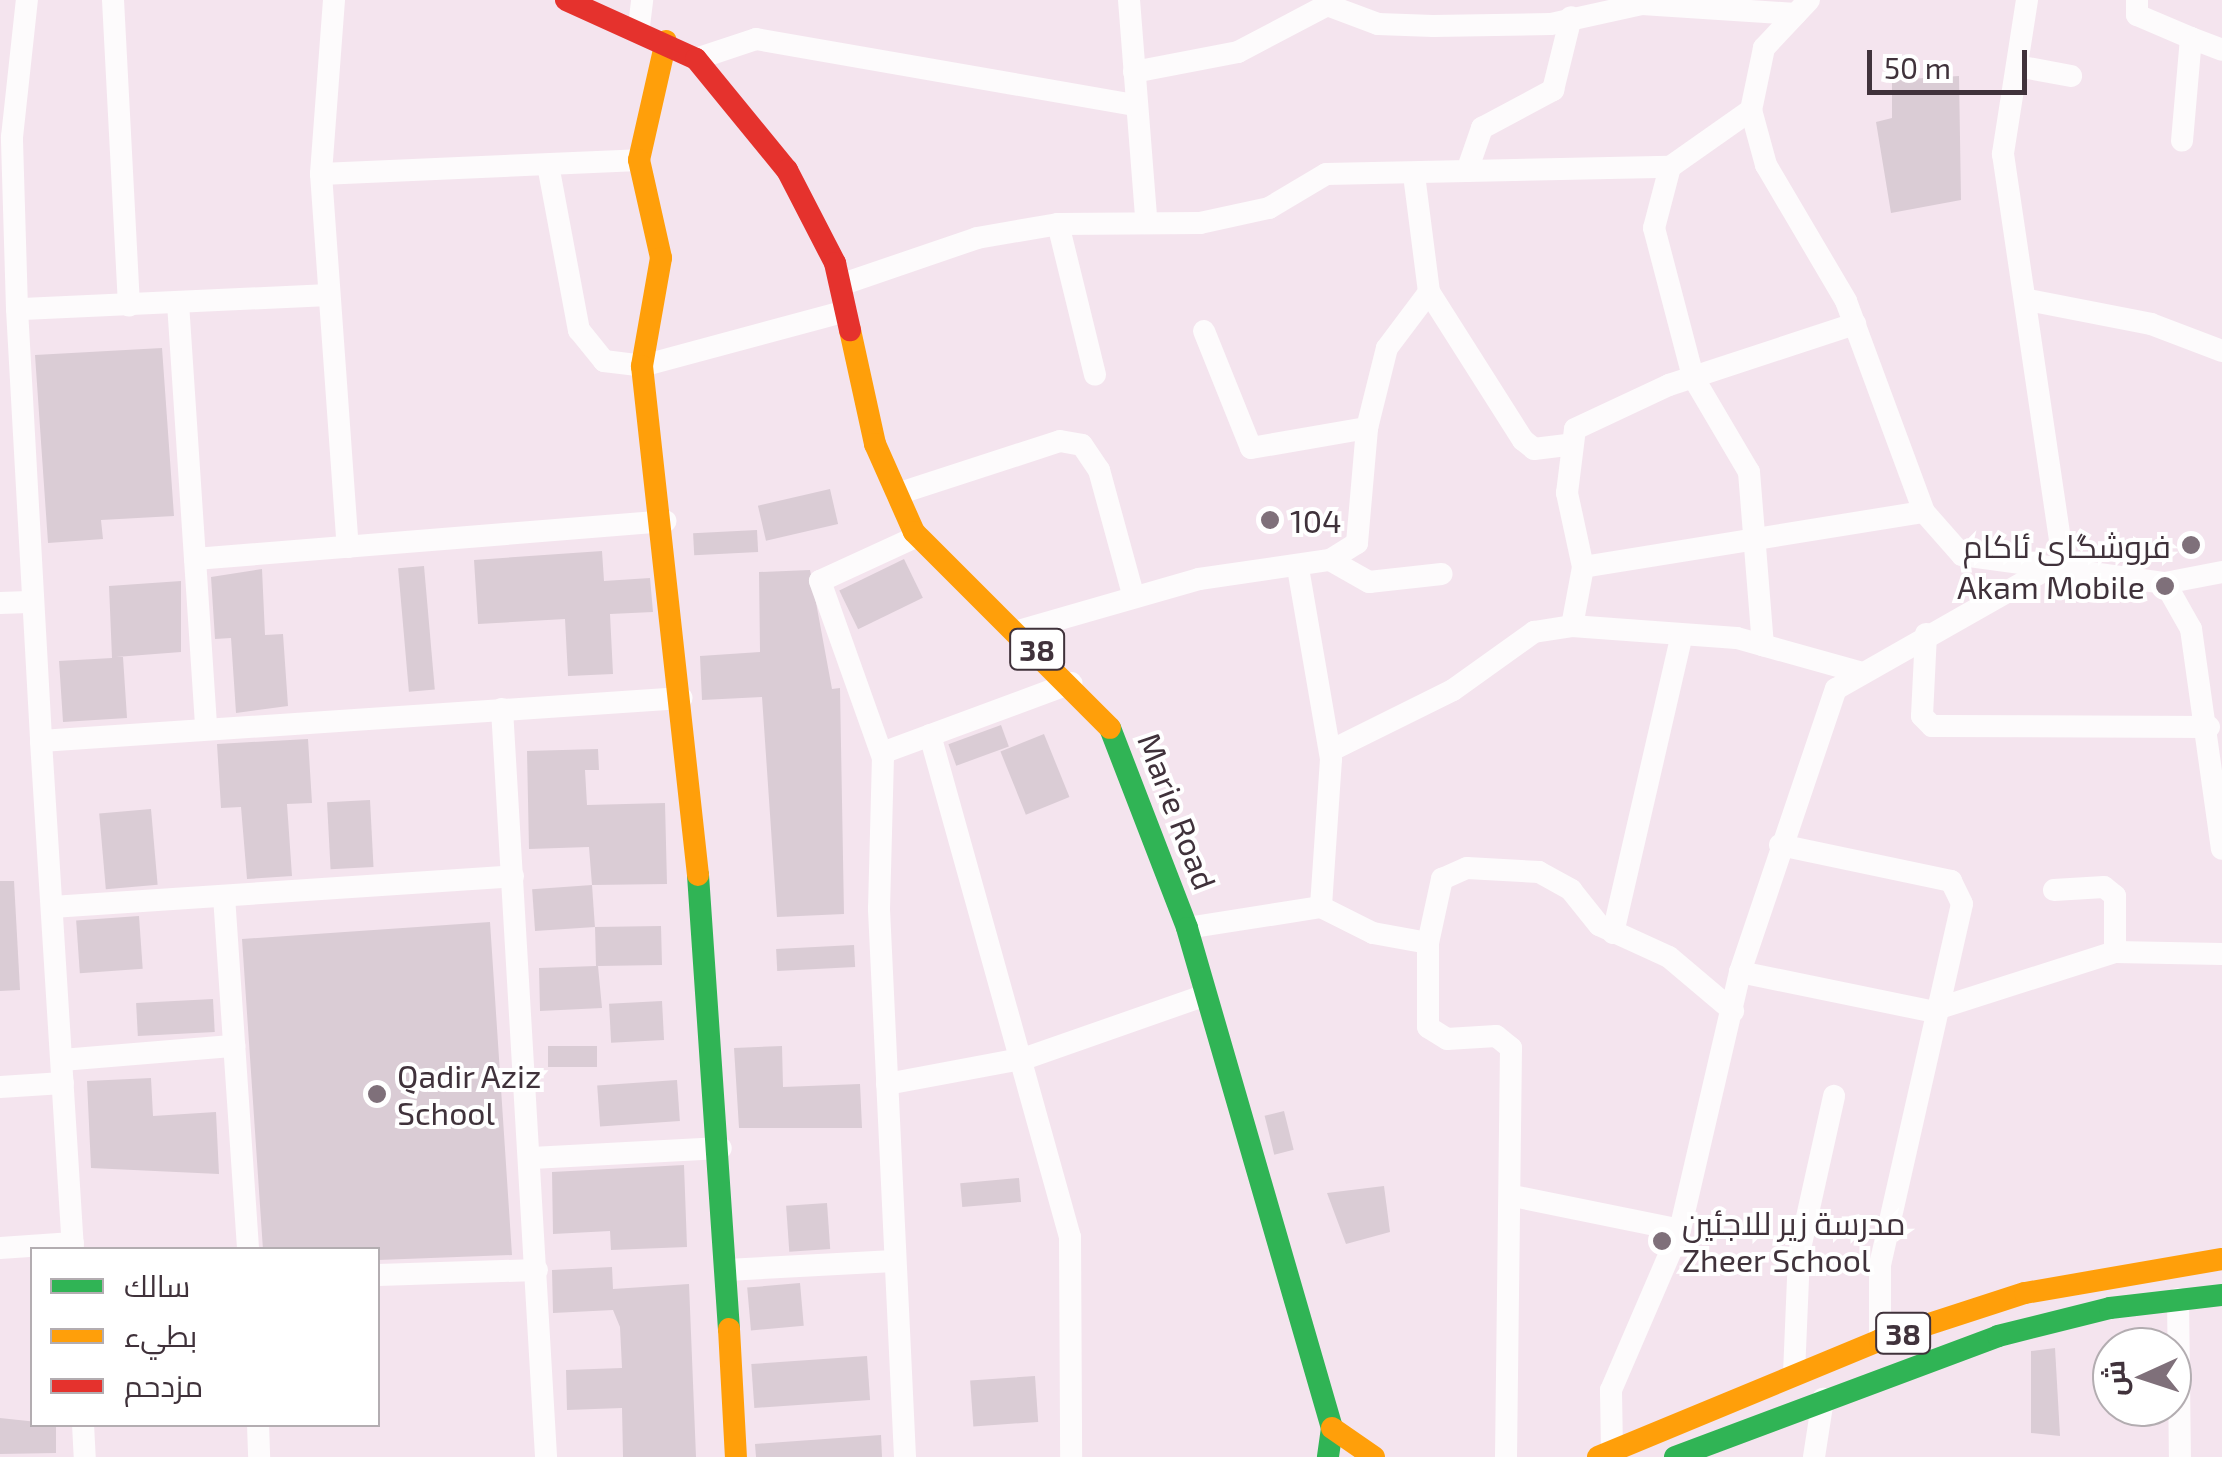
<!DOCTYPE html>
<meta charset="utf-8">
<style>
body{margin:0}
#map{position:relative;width:2222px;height:1457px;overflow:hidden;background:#f4e4ee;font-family:"Exo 2",Cairo,sans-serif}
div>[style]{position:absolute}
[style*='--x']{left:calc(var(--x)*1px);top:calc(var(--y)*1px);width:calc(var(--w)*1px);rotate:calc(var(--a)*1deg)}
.building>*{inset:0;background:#daccd5;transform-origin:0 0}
.street>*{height:22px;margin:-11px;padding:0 11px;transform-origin:11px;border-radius:11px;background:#fdfbfc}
.fast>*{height:22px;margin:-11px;padding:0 11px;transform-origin:11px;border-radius:11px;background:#30b455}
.slow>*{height:22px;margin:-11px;padding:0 11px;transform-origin:11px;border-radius:11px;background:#ff9f0a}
.jam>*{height:22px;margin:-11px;padding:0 11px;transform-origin:11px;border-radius:11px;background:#e5322d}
.dots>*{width:28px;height:28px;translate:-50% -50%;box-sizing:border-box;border:5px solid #fff;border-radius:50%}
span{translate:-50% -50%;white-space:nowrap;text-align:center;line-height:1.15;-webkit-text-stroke:8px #fff;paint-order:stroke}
.shield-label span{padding:2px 8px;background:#fff;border:2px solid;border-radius:8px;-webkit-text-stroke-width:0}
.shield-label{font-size:30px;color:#40323b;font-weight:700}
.poi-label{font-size:32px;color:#40323b}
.left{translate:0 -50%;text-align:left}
.right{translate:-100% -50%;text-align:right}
.street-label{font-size:32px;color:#40323b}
.legend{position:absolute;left:30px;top:1247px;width:350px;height:180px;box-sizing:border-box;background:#fff;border:2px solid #b3adb1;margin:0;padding:12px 18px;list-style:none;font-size:30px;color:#40323b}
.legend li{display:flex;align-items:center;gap:20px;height:50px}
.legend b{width:50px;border:2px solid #b3adb1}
.north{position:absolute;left:2092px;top:1327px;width:100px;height:100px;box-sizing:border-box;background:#fff;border:2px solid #b3adb1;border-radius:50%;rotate:267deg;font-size:28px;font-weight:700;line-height:40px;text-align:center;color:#40323b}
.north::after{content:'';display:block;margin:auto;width:35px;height:45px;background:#7f707a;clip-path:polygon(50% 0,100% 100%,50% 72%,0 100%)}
.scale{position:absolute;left:1867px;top:50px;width:160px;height:45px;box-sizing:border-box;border:5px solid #40323b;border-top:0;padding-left:12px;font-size:30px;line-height:35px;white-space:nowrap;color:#40323b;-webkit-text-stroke:8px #fff;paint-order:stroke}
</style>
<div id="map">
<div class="building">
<i style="clip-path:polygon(1959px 76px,1961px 200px,1891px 213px,1876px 122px,1892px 118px,1892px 80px)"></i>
<i style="clip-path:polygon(162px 348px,174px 516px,101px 520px,103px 539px,48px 543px,35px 355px)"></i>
<i style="left:830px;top:489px;width:36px;height:74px;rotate:77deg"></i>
<i style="left:757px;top:530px;width:22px;height:64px;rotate:87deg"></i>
<i style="clip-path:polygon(602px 551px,604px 581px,650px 578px,653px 612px,610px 614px,613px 674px,568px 676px,565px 619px,478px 624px,474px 560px)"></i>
<i style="left:904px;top:559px;width:43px;height:72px;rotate:64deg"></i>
<i style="left:424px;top:566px;width:124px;height:26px;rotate:85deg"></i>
<i style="clip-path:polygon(262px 569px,265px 635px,283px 634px,288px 706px,236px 713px,231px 638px,215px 639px,211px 577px)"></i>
<i style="clip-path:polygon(810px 570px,832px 689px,840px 688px,844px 914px,777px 917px,762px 697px,702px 700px,700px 656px,760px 652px,759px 572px)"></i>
<i style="clip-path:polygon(181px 581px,181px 652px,116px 657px,123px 657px,127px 718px,63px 722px,59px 661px,112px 658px,109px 586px)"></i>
<i style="left:1001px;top:725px;width:23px;height:56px;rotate:70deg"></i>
<i style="left:1044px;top:734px;width:68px;height:47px;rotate:68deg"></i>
<i style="clip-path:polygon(308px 739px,312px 803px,287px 804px,292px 876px,247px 879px,241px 807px,221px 808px,217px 744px)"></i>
<i style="clip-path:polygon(598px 749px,599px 770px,585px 770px,587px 805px,665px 803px,667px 884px,592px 885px,589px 847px,529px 849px,527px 751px)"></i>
<i style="left:370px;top:800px;width:67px;height:43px;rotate:87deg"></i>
<i style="left:151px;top:809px;width:76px;height:52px;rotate:85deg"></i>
<i style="clip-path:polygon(0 881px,14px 881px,20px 990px,0 991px)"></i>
<i style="left:592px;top:885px;width:42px;height:60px;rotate:86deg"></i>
<i style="left:139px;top:916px;width:53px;height:63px;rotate:86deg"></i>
<i style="clip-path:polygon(490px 922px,512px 1255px,378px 1260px,378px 1250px,263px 1250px,242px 939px)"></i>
<i style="clip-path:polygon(661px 926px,662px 965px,598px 966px,602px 1008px,540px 1011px,539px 968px,596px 966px,595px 927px)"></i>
<i style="left:854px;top:945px;width:22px;height:78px;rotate:87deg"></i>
<i style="left:213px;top:999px;width:33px;height:77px;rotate:87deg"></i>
<i style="left:662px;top:1001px;width:39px;height:53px;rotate:87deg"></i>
<i style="left:548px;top:1046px;width:49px;height:21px"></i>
<i style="clip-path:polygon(782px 1046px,783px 1087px,860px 1084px,862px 1128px,739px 1128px,734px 1048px)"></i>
<i style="clip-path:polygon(151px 1078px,153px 1116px,216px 1112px,219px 1174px,91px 1168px,87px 1081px)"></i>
<i style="left:677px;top:1080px;width:41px;height:80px;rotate:86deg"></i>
<i style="left:1284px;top:1111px;width:40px;height:20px;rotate:76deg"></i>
<i style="clip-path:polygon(684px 1165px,687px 1247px,611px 1250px,610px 1231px,553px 1234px,552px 1172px)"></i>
<i style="left:1019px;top:1178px;width:24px;height:59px;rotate:85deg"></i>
<i style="clip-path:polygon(1384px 1186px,1390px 1232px,1346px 1244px,1327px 1193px)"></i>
<i style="left:827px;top:1203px;width:46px;height:41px;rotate:86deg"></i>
<i style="clip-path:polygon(612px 1267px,613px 1289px,689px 1284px,696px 1457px,623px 1457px,622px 1408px,567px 1410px,566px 1370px,622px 1368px,620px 1327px,613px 1310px,553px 1313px,552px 1270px)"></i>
<i style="left:800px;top:1283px;width:43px;height:53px;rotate:85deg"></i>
<i style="clip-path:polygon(2055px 1348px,2060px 1436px,2031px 1433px,2031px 1351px)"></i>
<i style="left:867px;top:1356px;width:44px;height:116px;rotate:86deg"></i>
<i style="left:1035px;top:1376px;width:46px;height:65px;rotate:86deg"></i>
<i style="clip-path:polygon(0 1418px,56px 1424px,56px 1453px,0 1454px)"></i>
<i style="clip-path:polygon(881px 1435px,882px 1457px,756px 1457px,755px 1444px)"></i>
</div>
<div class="street">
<i style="--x:113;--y:0;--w:306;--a:87"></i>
<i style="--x:334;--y:0;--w:174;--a:94.3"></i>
<i style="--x:321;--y:174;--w:374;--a:85.9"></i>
<i style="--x:1129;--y:0;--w:219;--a:85.5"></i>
<i style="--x:1809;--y:0;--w:66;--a:133.2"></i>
<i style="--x:1764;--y:48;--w:63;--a:101.8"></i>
<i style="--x:1751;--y:110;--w:57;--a:74.7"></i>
<i style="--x:1766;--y:165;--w:158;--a:59.5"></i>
<i style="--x:1846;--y:301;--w:225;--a:69.7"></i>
<i style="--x:1924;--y:512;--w:57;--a:48.5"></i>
<i style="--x:1962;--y:555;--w:205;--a:7.9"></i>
<i style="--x:2165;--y:583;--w:53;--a:60.5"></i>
<i style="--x:2191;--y:629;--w:222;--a:82"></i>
<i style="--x:2027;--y:0;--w:156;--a:98.9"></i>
<i style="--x:2003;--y:154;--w:423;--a:81.6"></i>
<i style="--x:2137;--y:0;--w:15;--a:90"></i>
<i style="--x:2137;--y:15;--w:59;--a:23.1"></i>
<i style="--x:2191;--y:38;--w:103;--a:95"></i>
<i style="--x:639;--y:26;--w:26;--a:-83"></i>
<i style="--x:2191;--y:38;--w:33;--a:21"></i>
<i style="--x:696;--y:59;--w:63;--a:-18.4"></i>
<i style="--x:756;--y:39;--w:384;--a:9.9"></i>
<i style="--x:2017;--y:66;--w:55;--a:10.5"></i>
<i style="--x:1134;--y:72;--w:106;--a:-10.9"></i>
<i style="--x:1238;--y:52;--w:101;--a:-27.8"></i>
<i style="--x:1327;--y:5;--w:54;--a:20.4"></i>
<i style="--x:1378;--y:24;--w:55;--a:2.1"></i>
<i style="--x:1433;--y:26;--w:118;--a:-1"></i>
<i style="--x:1551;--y:24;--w:93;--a:-12.4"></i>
<i style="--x:1642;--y:4;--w:154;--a:3.7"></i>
<i style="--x:548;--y:165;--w:168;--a:79.4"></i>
<i style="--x:579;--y:330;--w:40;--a:51"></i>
<i style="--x:604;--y:361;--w:38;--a:7"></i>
<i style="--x:642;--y:366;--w:211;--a:-15.1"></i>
<i style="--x:1670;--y:167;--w:63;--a:104.7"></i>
<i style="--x:1654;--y:228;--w:154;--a:75.3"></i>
<i style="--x:1693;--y:377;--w:110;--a:59.5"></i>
<i style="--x:1749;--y:472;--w:174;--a:85.4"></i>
<i style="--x:1467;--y:171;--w:46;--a:-70.8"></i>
<i style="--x:1482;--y:128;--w:81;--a:-28.2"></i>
<i style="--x:1553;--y:90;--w:75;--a:-76.1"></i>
<i style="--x:321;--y:174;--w:318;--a:-2.5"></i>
<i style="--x:1058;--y:224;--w:155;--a:76.2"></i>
<i style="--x:840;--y:285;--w:145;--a:-18.9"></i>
<i style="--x:977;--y:238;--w:82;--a:-9.8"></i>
<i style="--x:1058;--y:224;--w:142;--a:-0.4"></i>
<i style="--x:1200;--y:223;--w:71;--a:-12.3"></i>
<i style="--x:1269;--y:208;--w:66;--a:-30.8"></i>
<i style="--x:1326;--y:174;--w:344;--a:-1.2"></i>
<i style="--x:1670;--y:167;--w:99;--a:-35.1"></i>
<i style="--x:1429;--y:292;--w:175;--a:57.6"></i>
<i style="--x:1523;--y:440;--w:14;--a:39"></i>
<i style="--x:1534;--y:449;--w:33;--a:-7"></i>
<i style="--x:329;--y:295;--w:312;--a:177.4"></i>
<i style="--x:17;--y:309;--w:433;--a:86.8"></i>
<i style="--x:41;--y:741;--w:642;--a:-3.84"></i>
<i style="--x:2028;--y:300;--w:125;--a:11"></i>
<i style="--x:2151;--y:324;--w:76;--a:20.8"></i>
<i style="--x:178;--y:303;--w:427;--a:86.2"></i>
<i style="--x:17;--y:309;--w:172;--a:-91.7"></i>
<i style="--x:12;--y:137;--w:138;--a:-83.8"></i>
<i style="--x:1204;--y:331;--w:126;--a:68.1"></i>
<i style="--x:1251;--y:448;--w:118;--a:-9.8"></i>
<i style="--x:897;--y:494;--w:171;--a:-18"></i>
<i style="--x:1060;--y:441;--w:22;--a:10"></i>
<i style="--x:1082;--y:445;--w:30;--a:56"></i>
<i style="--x:1099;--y:470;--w:129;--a:74.7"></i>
<i style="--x:195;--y:559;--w:472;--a:-4.6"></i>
<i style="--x:1330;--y:560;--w:45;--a:29.4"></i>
<i style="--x:1369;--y:582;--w:73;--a:-6.3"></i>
<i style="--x:1583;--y:567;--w:345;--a:-9.2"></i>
<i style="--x:1298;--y:568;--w:194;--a:80.2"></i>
<i style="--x:1331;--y:759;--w:148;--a:93.9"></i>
<i style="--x:2165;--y:583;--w:58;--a:-10.9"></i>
<i style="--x:0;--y:603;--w:29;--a:-2"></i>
<i style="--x:1572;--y:626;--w:165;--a:4.2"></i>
<i style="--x:1737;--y:638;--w:127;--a:15.6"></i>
<i style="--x:1018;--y:631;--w:188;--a:-16"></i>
<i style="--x:1199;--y:579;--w:132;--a:-8.3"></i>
<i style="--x:1330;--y:560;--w:32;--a:-32"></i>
<i style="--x:1357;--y:543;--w:115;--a:-85"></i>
<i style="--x:1367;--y:428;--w:82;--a:-76"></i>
<i style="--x:1387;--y:348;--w:70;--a:-53.1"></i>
<i style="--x:1429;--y:292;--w:118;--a:-97.3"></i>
<i style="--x:1926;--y:634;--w:82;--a:92.8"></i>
<i style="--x:1922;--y:716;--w:14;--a:45"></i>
<i style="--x:1932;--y:726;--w:277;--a:0.2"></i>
<i style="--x:502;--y:709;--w:749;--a:86.63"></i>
<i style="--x:930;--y:735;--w:521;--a:74.42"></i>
<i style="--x:1070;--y:1237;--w:220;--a:89.7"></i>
<i style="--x:41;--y:741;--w:510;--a:86.4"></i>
<i style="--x:1330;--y:751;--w:137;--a:-26.4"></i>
<i style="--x:1453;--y:690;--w:100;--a:-35.6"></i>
<i style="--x:1534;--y:632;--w:38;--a:-9"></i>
<i style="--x:1572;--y:626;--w:60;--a:-79.4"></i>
<i style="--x:1583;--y:567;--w:76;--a:-102.2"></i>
<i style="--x:1567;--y:493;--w:64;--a:-82.9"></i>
<i style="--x:1575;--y:429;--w:104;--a:-25.1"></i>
<i style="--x:1669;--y:385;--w:196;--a:-18.2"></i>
<i style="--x:882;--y:753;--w:202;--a:-20.3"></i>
<i style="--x:1780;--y:845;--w:175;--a:11.9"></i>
<i style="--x:1951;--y:881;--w:25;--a:64"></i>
<i style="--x:1962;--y:904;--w:370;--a:102.8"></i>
<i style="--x:1880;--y:1265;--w:75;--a:90"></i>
<i style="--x:2054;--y:890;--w:50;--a:-3.4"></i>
<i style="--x:2104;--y:887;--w:14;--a:39"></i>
<i style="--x:2115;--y:896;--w:56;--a:90"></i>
<i style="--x:224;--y:896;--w:355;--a:86.1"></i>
<i style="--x:52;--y:907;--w:462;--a:-3.8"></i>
<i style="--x:1187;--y:928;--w:136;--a:-8.9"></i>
<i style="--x:1321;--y:907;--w:58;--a:26.6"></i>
<i style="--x:1373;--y:933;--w:56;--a:10.3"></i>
<i style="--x:1613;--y:933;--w:306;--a:-77"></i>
<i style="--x:1740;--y:972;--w:194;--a:11.6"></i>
<i style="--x:1930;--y:1011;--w:194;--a:-17.7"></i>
<i style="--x:2115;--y:952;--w:107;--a:1.1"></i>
<i style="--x:62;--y:1060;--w:173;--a:-4.7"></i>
<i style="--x:887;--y:1084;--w:141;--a:-10.6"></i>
<i style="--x:1026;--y:1058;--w:191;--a:-19.3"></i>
<i style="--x:0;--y:1087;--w:63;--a:-3.6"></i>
<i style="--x:532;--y:1158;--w:189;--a:-3"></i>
<i style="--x:1513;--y:1196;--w:170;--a:11.5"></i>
<i style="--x:0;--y:1248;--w:73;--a:-3.9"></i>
<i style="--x:727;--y:1270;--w:167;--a:-3.1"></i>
<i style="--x:378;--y:1275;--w:159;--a:-1.8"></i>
<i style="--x:2178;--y:1299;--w:158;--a:89.3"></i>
<i style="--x:1794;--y:1374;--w:121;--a:-87.6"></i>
<i style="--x:1799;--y:1253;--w:161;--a:-77.4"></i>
<i style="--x:83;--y:1424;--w:33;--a:87"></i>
<i style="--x:258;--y:1424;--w:33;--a:88"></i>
<i style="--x:1612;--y:1450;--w:60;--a:-91"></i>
<i style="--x:1611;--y:1390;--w:174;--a:-66.7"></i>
<i style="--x:1680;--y:1230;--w:265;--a:-76.9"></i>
<i style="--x:1740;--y:972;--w:299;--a:-71.3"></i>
<i style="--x:1836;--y:689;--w:237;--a:-29.6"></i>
<i style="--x:905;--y:1457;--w:549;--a:-92.72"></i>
<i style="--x:879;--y:909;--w:151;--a:-88.5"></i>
<i style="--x:883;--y:758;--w:188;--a:-109.6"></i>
<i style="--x:820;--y:581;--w:108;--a:-24.7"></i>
<i style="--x:1506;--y:1457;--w:409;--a:-89.3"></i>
<i style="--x:1511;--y:1048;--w:19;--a:-141"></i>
<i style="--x:1496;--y:1036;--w:49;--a:176.5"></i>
<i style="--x:1447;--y:1039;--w:22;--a:-148"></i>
<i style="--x:1428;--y:1027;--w:84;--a:-90"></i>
<i style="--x:1428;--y:943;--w:66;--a:-77.7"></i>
<i style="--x:1442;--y:879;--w:27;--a:-24"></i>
<i style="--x:1467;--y:868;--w:72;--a:3.2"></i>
<i style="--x:1539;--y:872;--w:37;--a:29"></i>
<i style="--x:1571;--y:890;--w:45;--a:51.3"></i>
<i style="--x:1599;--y:925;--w:77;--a:24.6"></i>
<i style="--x:1669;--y:957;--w:84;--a:40.2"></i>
<i style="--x:1814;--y:1457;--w:59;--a:-81.2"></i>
</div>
<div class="fast">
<i style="--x:1110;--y:728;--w:214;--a:68.9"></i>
<i style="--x:1187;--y:928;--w:521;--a:73.83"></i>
<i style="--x:1332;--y:1428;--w:29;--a:98"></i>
<i style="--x:698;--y:875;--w:455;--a:86.1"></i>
<i style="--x:1675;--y:1457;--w:345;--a:-20.5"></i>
<i style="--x:1998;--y:1336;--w:115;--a:-14"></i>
<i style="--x:2110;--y:1308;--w:113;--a:-6.6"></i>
</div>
<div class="slow">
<i style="--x:666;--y:41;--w:122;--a:102.8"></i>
<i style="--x:639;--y:160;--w:100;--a:77.3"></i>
<i style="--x:661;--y:258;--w:110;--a:100"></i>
<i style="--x:642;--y:366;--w:512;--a:83.72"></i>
<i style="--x:850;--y:330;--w:117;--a:77.6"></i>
<i style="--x:875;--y:444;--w:96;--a:66.1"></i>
<i style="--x:914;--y:532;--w:277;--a:45"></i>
<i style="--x:729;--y:1329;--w:128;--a:86.9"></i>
<i style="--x:1332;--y:1428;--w:51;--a:34.6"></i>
<i style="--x:1598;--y:1457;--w:305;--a:-22.5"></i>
<i style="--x:1880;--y:1340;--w:152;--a:-18"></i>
<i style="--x:2025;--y:1293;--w:200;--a:-9.8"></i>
</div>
<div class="jam">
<i style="--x:566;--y:0;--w:143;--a:24.4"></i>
<i style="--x:696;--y:59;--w:144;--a:50.7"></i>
<i style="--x:787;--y:170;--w:105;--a:62.7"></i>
<i style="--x:835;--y:263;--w:69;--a:77.4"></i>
</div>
<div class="dots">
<i style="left:1270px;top:520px;background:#7f707a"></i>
<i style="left:2191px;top:545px;background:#7f707a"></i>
<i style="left:2165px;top:586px;background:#7f707a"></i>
<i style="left:377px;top:1094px;background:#7f707a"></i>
<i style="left:1662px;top:1241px;background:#7f707a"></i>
</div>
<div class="shield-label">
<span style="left:1037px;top:649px">38</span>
<span style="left:1903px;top:1333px">38</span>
</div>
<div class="poi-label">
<span class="left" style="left:1290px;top:520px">104</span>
<span class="right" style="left:2171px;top:545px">فروشگای ئاکام</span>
<span class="right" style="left:2145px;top:586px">Akam Mobile</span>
<span class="left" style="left:397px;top:1094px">Qadir Aziz<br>School</span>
<span class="left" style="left:1682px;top:1241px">مدرسة زير للاجئين<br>Zheer School</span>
</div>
<div class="street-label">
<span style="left:1178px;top:811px;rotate:69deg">Marie Road</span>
</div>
<ul class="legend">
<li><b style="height:12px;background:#30b455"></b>سالك</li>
<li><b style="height:12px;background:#ff9f0a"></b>بطيء</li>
<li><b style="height:12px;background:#e5322d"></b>مزدحم</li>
</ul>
<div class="north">ش</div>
<div class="scale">50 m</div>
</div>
